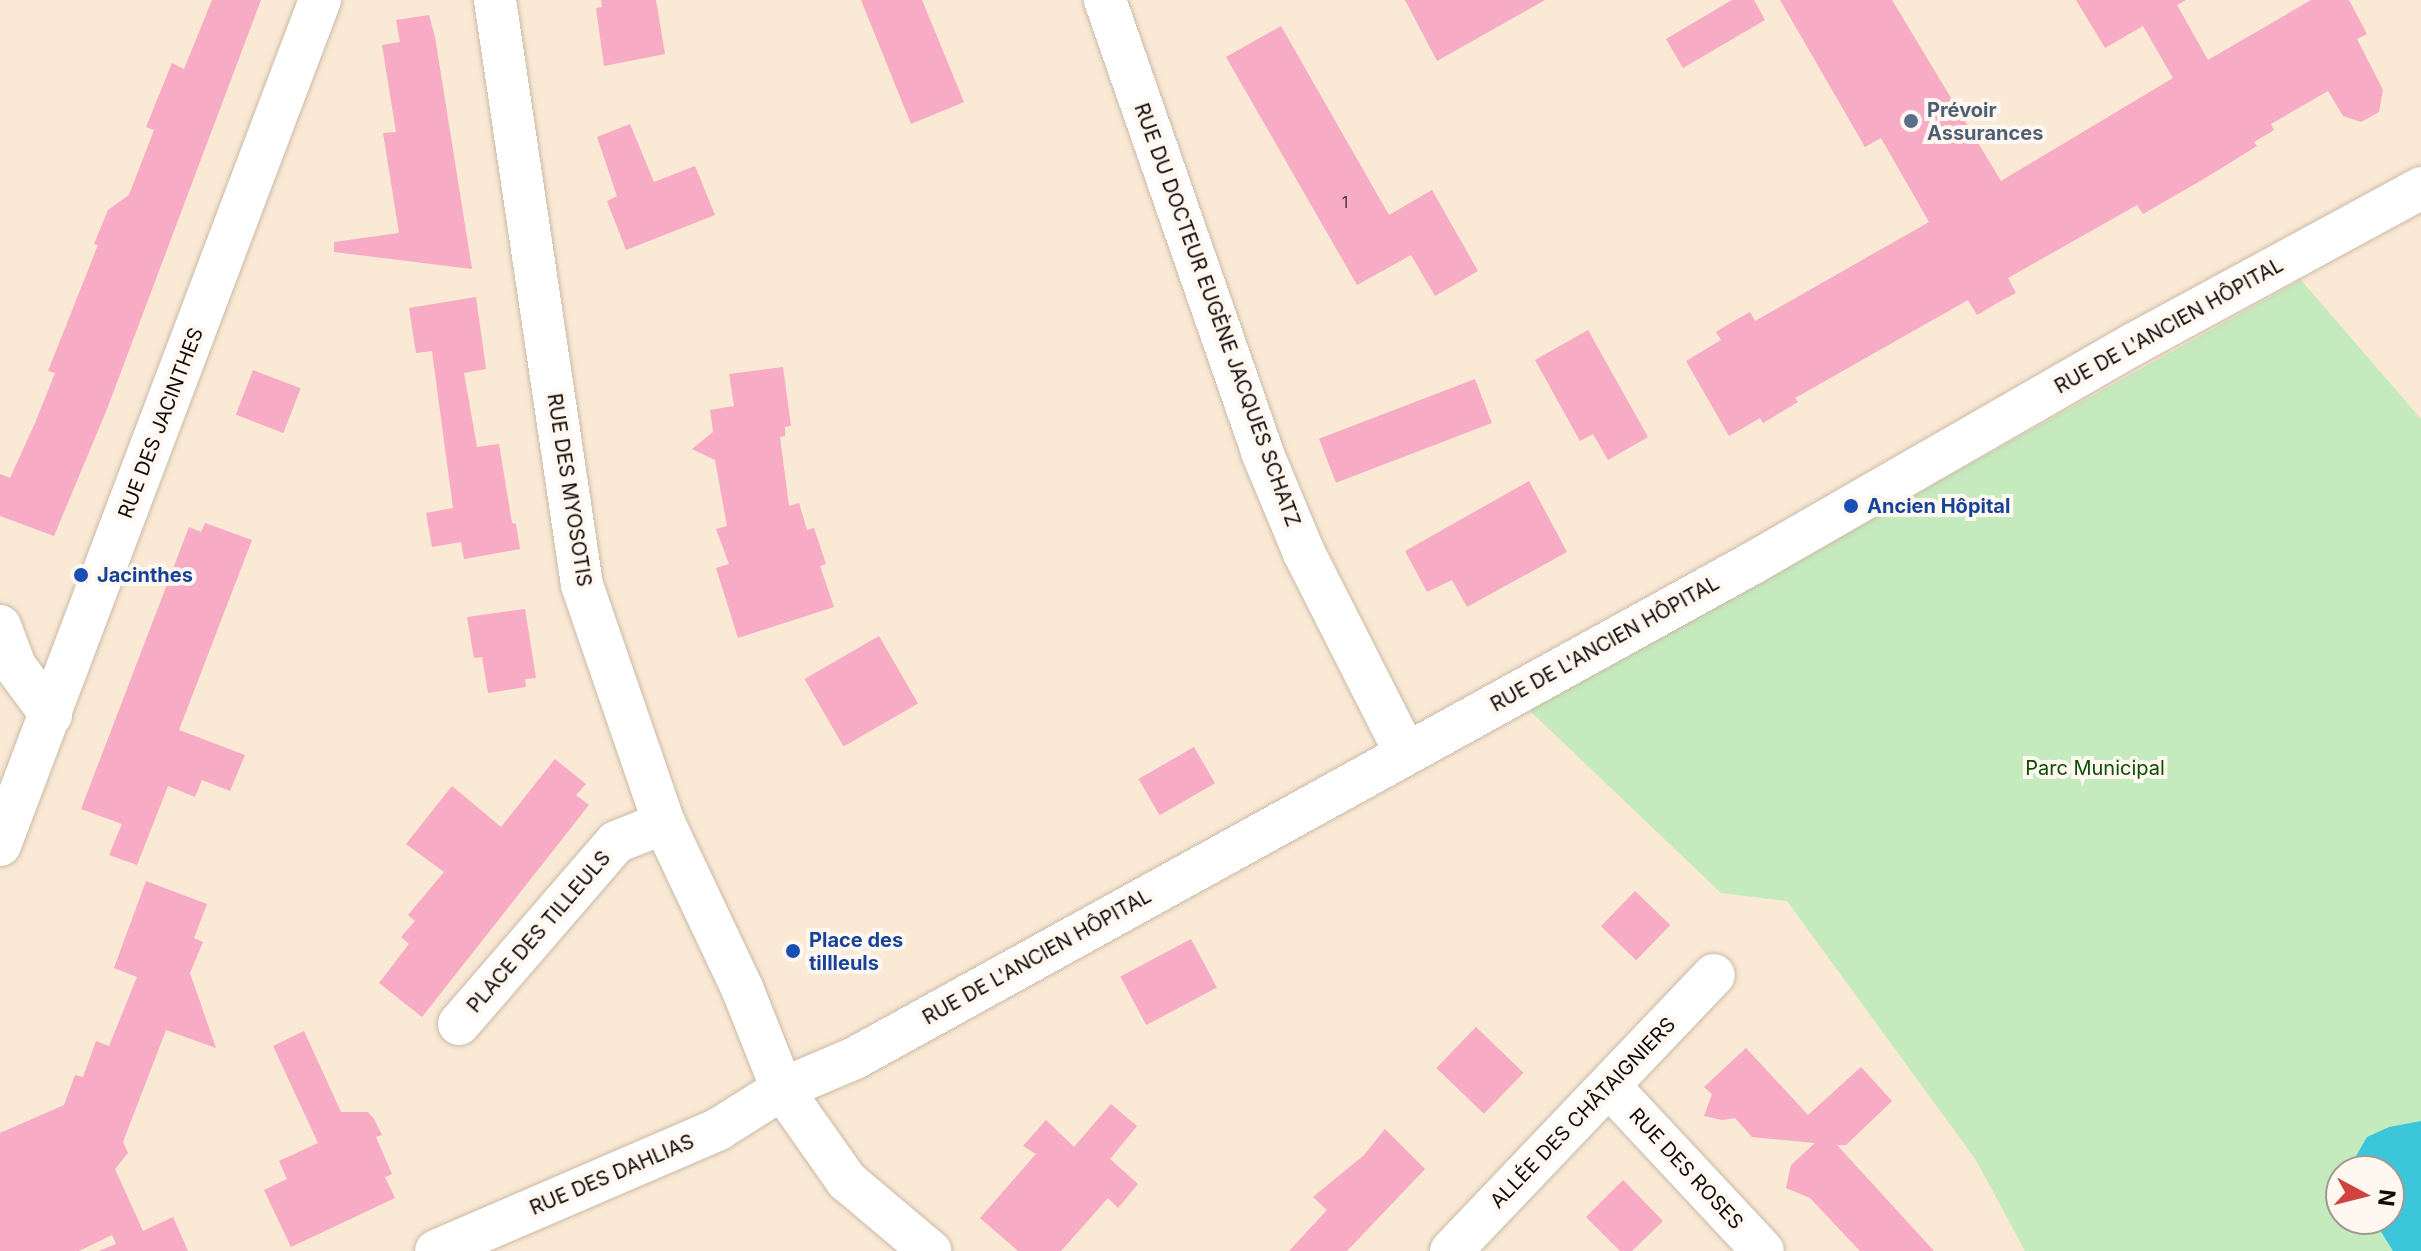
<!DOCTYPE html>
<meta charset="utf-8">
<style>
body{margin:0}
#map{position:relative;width:2421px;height:1251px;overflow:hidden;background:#f9e9d5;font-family:Inter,sans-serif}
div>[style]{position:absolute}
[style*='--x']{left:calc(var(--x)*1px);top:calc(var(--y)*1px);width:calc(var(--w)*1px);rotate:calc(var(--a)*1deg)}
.green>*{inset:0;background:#c5eabe}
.water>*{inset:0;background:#3cc6db}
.building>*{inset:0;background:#f7abc4;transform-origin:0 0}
.roads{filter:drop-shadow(0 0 2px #cabaa7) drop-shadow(0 0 2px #cabaa7)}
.minor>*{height:42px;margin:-21px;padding:0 21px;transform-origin:21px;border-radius:21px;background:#fff}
.dots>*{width:22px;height:22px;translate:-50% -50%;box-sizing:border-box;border:4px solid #fff8f0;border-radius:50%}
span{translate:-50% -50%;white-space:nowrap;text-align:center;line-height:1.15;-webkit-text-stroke:8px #fff8f0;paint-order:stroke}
.number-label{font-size:16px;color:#4a3436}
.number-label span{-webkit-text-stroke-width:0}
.service-label{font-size:20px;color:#4e5e75;font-weight:700}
.left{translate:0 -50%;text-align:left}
.street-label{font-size:20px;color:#110c06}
.transit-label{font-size:20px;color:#164399;font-weight:700}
.park-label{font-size:20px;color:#0e4c01}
.north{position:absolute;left:2325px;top:1155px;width:80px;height:80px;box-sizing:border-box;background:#fff8f0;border:2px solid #a09a92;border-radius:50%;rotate:97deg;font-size:22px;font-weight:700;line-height:32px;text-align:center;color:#110c06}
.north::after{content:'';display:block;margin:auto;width:28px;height:36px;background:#d0423d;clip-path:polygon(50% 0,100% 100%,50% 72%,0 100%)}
</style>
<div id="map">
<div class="green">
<i style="clip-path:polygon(evenodd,2301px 280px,2421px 419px,2421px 1251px,2025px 1251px,1976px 1160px,1787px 901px,1721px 893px,1528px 709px,2301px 280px,2341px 1171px,2389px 1171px,2389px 1219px,2341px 1219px,2341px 1171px)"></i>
</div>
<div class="water">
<i style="clip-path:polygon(2421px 1121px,2421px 1251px,2393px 1251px,2373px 1219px,2389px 1219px,2389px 1171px,2355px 1171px,2352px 1163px,2367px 1137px,2389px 1127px)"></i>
</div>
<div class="building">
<i style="clip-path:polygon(212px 0,261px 0,107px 409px,54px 536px,0 516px,0 474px,10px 478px,35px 423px,55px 373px,48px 371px,98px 245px,94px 244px,108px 210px,129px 195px,154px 130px,146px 127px,172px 63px,184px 69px)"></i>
<i style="clip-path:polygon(601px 0,656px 0,665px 54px,604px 66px,596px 8px,602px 7px)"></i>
<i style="clip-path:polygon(861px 0,922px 0,964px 102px,911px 124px)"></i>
<i style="clip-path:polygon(1405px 0,1545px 0,1437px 61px)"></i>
<i style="clip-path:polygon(1732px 0,1754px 0,1765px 20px,1683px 68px,1666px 39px)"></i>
<i style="clip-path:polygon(1780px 0,1892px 0,2001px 181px,2173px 78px,2143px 26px,2105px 48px,2076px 0,2186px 0,2177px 5px,2208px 60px,2311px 0,2349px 0,2367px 34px,2357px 39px,2383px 90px,2379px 112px,2361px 122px,2343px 116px,2328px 91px,2271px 124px,2274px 130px,2254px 142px,2257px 146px,2207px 177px,2143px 214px,2137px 205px,2008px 278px,2016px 293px,1999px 302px,1977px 315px,1968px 300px,1795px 398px,1798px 402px,1763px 423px,1760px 418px,1729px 436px,1686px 361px,1721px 340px,1716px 332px,1734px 321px,1750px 312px,1755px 321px,1929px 222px,1881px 138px,1865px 147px)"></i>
<i style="clip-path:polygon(429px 15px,435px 37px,472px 269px,334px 252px,334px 242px,399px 233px,383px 133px,396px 132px,382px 45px,400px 42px,396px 20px)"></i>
<i style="clip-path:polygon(1281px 26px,1389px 215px,1432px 190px,1478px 271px,1435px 296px,1411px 255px,1357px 285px,1226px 57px)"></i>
<i style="clip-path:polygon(630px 124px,654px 182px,695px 166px,715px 215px,626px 250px,607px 201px,617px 196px,597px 137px)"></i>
<i style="clip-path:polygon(476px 297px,486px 369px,464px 373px,477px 447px,499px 444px,512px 523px,516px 524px,520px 549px,464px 559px,461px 542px,432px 547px,426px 513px,453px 508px,432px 351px,416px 353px,409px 308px)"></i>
<i style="clip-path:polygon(1588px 330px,1648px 437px,1608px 460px,1593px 434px,1580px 441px,1535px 360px)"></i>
<i style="clip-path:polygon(783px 367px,791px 426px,785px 427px,785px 436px,780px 437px,789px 506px,799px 503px,807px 530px,814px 528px,826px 564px,820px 566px,834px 607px,738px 638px,716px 568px,729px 564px,716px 529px,727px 526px,715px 460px,692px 449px,713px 432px,710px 410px,734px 406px,729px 374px)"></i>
<i style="left:253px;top:370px;width:51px;height:48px;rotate:21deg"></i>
<i style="left:1475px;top:379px;width:47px;height:167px;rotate:69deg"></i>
<i style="clip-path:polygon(1529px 481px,1567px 552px,1467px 607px,1452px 580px,1427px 592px,1405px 551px)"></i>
<i style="clip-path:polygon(205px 523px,252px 540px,179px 730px,245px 755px,230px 791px,202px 780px,195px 797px,168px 786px,137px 865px,109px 855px,122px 824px,81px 809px,189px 527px,201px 532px)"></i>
<i style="clip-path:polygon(525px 609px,536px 678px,525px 679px,526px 687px,488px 693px,482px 657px,474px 658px,467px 617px)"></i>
<i style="left:879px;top:636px;width:78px;height:86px;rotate:60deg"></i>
<i style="left:1194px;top:747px;width:42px;height:64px;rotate:60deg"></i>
<i style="clip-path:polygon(555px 759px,586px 784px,576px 795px,589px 805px,422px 1017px,379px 983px,409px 944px,401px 937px,415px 921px,408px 915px,444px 872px,406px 844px,452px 786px,501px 827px)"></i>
<i style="clip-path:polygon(146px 881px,207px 904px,194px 938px,203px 942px,190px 973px,216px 1048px,166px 1030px,123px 1142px,128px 1153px,115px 1169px,143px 1231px,173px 1217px,188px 1251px,99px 1251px,116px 1244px,112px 1235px,79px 1251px,0 1251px,0 1133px,64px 1105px,75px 1075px,83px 1077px,96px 1041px,109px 1046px,137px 977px,114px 968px)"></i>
<i style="left:1635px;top:891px;width:49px;height:49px;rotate:44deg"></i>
<i style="left:1191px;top:939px;width:55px;height:80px;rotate:62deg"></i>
<i style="left:1476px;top:1027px;width:66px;height:57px;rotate:44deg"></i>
<i style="clip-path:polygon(304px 1031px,341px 1112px,368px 1112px,374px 1119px,382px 1135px,376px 1137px,392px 1174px,385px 1177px,395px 1198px,291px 1247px,264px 1190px,287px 1179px,279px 1161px,318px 1143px,273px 1046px)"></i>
<i style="clip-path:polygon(1746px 1048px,1808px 1115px,1861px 1067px,1892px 1101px,1846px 1145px,1837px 1145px,1934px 1251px,1860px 1251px,1810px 1198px,1786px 1188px,1791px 1165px,1815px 1143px,1752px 1137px,1735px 1118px,1722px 1120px,1704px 1116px,1712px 1094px,1704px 1087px)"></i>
<i style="clip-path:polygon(1111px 1104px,1137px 1126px,1110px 1159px,1138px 1184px,1118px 1208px,1108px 1198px,1061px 1251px,1018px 1251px,980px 1218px,1036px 1154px,1023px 1146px,1046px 1120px,1074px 1147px)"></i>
<i style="clip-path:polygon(1385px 1129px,1425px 1169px,1347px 1251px,1289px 1251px,1327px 1210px,1313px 1197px,1364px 1155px)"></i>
<i style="clip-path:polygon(1623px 1180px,1663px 1221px,1632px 1251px,1620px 1251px,1586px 1217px)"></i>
</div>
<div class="roads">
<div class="minor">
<i style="--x:495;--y:0;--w:591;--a:81.54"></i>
<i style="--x:582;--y:585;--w:252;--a:71"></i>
<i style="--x:664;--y:823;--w:183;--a:64.7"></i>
<i style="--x:742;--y:988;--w:109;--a:68.4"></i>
<i style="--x:782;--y:1089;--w:113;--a:54.8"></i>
<i style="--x:847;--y:1181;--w:109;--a:40.1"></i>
<i style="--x:1105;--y:0;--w:478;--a:70.8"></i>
<i style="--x:1262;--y:452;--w:109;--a:67.4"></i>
<i style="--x:1304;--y:553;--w:225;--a:63.1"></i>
<i style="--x:0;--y:626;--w:43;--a:69.4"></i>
<i style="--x:15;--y:666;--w:61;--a:53.7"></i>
<i style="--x:0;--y:845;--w:904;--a:-69.26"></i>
<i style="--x:459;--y:1024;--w:240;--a:-49.2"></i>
<i style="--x:616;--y:842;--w:52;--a:-21.6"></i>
<i style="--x:1610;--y:1087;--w:224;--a:47"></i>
<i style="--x:436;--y:1251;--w:306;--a:-23.3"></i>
<i style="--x:717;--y:1130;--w:77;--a:-32.2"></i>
<i style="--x:782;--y:1089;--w:79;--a:-23"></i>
<i style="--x:855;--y:1058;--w:1023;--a:-28.87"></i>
<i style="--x:1751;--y:564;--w:442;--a:-29.9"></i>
<i style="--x:2134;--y:344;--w:327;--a:-28.5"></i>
<i style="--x:1451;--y:1251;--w:381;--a:-46.4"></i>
</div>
</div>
<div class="dots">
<i style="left:1911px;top:121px;background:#5c6f8a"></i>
<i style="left:1851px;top:506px;background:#1a4fb4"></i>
<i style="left:81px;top:575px;background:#1a4fb4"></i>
<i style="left:793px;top:951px;background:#1a4fb4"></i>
</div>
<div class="number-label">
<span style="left:1345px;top:202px">1</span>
</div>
<div class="service-label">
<span class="left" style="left:1927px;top:122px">Prévoir<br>Assurances</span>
</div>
<div class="street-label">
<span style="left:1217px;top:315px;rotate:70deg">RUE DU DOCTEUR EUGÈNE JACQUES SCHATZ</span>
<span style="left:2169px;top:326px;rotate:-29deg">RUE DE L'ANCIEN HÔPITAL</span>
<span style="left:161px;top:423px;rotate:-69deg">RUE DES JACINTHES</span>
<span style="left:569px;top:490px;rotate:81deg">RUE DES MYOSOTIS</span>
<span style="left:1605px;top:644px;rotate:-29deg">RUE DE L'ANCIEN HÔPITAL</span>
<span style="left:539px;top:932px;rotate:-49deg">PLACE DES TILLEULS</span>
<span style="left:1037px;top:957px;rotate:-29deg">RUE DE L'ANCIEN HÔPITAL</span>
<span style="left:1583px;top:1113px;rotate:-46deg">ALLÉE DES CHÂTAIGNIERS</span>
<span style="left:1686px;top:1169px;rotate:47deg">RUE DES ROSES</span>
<span style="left:612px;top:1175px;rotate:-23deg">RUE DES DAHLIAS</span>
</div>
<div class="transit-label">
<span class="left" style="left:1867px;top:506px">Ancien Hôpital</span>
<span class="left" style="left:97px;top:575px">Jacinthes</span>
<span class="left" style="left:809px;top:952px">Place des<br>tillleuls</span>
</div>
<div class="park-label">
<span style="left:2095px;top:768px">Parc Municipal</span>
</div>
<div class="north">N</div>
</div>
